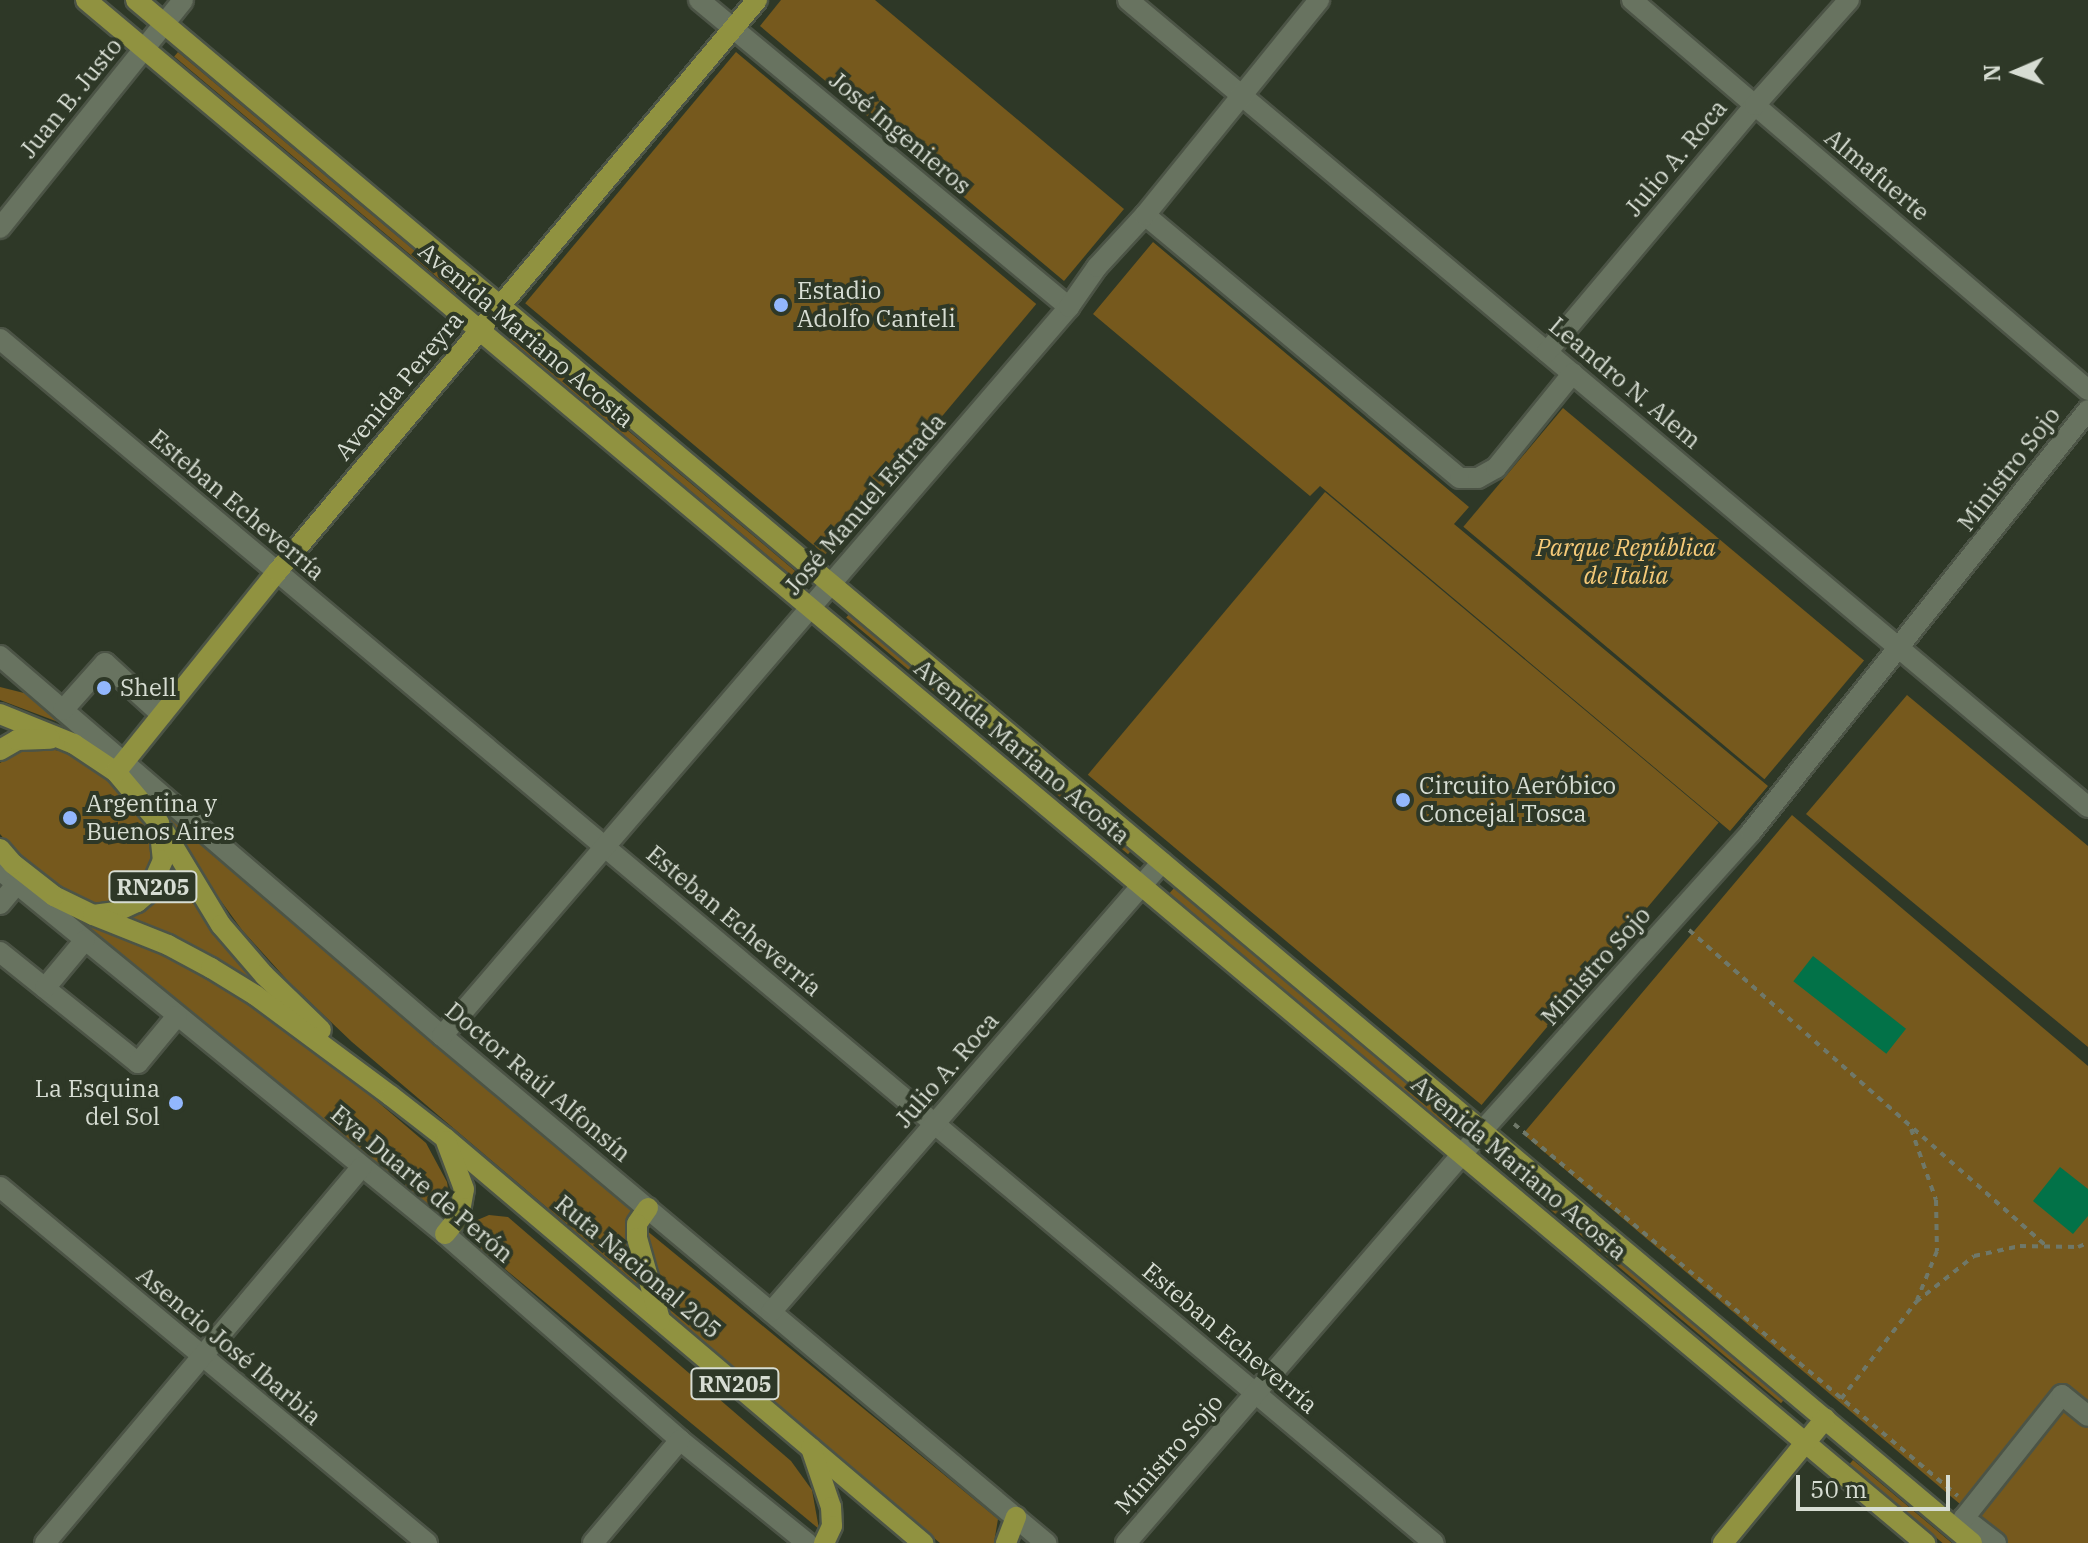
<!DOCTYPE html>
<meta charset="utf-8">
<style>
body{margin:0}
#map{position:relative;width:2088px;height:1543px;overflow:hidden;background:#2e3827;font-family:"IBM Plex Serif",serif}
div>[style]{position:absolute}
.green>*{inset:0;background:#76591d;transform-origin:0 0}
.building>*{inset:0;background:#027248;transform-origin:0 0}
.path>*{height:4px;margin-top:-2px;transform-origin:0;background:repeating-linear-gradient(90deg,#6f7869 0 6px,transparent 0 12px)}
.roads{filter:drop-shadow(2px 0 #4c5446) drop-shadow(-2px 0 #4c5446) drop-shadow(0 2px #4c5446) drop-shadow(0 -2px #4c5446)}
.minor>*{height:20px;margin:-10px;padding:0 10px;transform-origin:10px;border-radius:10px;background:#687360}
.major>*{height:20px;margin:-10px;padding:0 10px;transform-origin:10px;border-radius:10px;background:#909240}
.dots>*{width:22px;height:22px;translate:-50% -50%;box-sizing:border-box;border:4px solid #2e3827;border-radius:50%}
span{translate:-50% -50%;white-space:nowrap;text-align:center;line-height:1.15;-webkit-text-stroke:8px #2e3827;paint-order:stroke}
.shield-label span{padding:2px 6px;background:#2e3827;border:2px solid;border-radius:6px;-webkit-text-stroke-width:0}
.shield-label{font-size:22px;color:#d7ddd3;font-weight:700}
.street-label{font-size:24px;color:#d7ddd3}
.poi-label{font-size:24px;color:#d7ddd3}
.left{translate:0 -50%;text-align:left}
.right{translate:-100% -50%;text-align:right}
.park-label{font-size:24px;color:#f6ca78;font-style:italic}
.north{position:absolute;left:1976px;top:32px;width:80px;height:80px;-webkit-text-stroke:6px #2e3827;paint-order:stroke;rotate:268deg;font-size:22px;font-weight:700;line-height:32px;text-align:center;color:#d7ddd3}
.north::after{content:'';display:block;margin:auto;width:28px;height:36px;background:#d7ddd3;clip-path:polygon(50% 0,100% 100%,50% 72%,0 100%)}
.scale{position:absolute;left:1796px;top:1475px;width:154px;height:36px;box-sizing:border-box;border:4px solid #d7ddd3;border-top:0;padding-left:10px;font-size:24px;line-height:28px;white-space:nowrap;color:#d7ddd3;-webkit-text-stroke:6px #2e3827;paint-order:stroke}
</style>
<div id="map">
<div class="green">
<i style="clip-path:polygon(781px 0,875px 0,1124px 209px,1064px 281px,760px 26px)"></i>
<i style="left:178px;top:52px;width:368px;height:6px;rotate:40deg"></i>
<i style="left:736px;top:52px;width:392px;height:328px;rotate:40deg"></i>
<i style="clip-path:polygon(1153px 242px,1469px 507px,1454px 524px,1768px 786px,1730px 831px,1320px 486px,1310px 496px,1093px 314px)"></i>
<i style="left:514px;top:335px;width:367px;height:6px;rotate:40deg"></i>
<i style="left:1563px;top:408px;width:393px;height:155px;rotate:40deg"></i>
<i style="left:1325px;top:492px;width:514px;height:369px;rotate:40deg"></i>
<i style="left:850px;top:613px;width:368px;height:6px;rotate:40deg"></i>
<i style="clip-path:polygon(0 687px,32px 695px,66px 725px,0 700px)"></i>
<i style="clip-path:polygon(1907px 695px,2088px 846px,2088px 1047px,1806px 814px)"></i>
<i style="clip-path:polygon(30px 745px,70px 753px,97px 769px,144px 814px,153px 837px,152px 861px,146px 880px,134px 893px,117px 902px,99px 905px,79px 900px,50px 884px,21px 859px,0 834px,0 763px)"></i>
<i style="clip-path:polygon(159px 804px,635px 1209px,627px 1226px,626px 1241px,638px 1285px,352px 1042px,288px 981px,242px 930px,199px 871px)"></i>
<i style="clip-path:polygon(1792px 815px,2088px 1066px,2088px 1543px,2006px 1543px,1523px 1134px)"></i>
<i style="clip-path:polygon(168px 847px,337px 1052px,114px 919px,151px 901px,160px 892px,170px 865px)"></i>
<i style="left:1174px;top:888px;width:367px;height:7px;rotate:40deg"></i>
<i style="clip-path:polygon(58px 908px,171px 954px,218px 978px,311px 1045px,426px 1143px,447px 1182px,451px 1210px,448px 1222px)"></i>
<i style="left:1503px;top:1162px;width:368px;height:6px;rotate:40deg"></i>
<i style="clip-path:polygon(489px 1215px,508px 1217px,791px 1461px,812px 1490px,819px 1529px,476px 1245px,471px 1232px,475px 1221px)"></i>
<i style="clip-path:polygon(646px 1230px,998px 1519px,994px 1543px,940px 1543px,672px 1320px,658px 1296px)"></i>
<i style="left:1853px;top:1460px;width:129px;height:6px;rotate:40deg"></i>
</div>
<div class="building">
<i style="left:1813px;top:956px;width:118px;height:32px;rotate:38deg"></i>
<i style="clip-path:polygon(2060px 1167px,2088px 1189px,2088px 1216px,2073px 1234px,2033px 1201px)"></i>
</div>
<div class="path">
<i style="left:1689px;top:930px;width:477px;rotate:41.5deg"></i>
<i style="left:1514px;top:1124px;width:579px;rotate:39.96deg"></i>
<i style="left:1911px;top:1129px;width:75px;rotate:70.6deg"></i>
<i style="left:1936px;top:1200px;width:51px;rotate:88.9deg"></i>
<i style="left:1937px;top:1251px;width:53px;rotate:112.2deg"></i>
<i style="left:1841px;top:1399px;width:123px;rotate:-52.3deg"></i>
<i style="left:1916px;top:1302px;width:74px;rotate:-38.4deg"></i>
<i style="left:1974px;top:1256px;width:47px;rotate:-12.3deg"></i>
<i style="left:2020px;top:1246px;width:58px;rotate:1deg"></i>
<i style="left:2078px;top:1247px;width:11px;rotate:-22deg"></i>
</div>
<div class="roads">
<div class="minor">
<i style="left:699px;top:0;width:481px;rotate:39.7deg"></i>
<i style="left:1128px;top:0;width:1254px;rotate:40.05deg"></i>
<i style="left:1632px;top:0;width:600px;rotate:40.54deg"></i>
<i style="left:1145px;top:215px;width:410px;rotate:39.9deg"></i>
<i style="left:1460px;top:478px;width:18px"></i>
<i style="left:1478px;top:478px;width:21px;rotate:-29deg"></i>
<i style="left:1496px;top:468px;width:122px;rotate:-51deg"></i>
<i style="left:0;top:228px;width:292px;rotate:-51.2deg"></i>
<i style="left:0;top:339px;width:1872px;rotate:40.02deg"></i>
<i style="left:1547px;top:352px;width:323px;rotate:-49.9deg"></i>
<i style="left:1755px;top:105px;width:141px;rotate:-48.2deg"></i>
<i style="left:0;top:656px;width:583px;rotate:40.69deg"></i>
<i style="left:442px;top:1036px;width:789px;rotate:40.01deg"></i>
<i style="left:63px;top:710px;width:63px;rotate:-48.2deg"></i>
<i style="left:105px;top:663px;width:77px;rotate:42.4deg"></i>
<i style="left:0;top:870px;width:575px;rotate:39.28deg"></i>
<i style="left:445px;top:1234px;width:313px;rotate:41.2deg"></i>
<i style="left:680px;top:1440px;width:164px;rotate:39deg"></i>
<i style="left:0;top:904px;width:35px;rotate:-50deg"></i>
<i style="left:0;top:952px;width:177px;rotate:38.8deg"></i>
<i style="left:138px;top:1063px;width:61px;rotate:-50.3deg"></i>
<i style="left:45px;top:988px;width:62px;rotate:-50.2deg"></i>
<i style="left:442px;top:1036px;width:962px;rotate:-49.3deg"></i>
<i style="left:1069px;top:307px;width:49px;rotate:-55deg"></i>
<i style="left:1097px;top:267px;width:71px;rotate:-47.3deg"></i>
<i style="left:1145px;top:215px;width:277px;rotate:-51deg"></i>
<i style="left:0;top:1187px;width:556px;rotate:39.82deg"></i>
<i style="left:771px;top:1312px;width:596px;rotate:-49.01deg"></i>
<i style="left:45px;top:1543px;width:492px;rotate:-49.9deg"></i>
<i style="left:593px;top:1543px;width:135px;rotate:-49.8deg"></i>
<i style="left:1126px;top:1543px;width:544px;rotate:-49.17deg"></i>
<i style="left:1482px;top:1131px;width:402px;rotate:-48deg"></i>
<i style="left:1751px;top:832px;width:540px;rotate:-51.39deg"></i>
<i style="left:1996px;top:1543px;width:41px;rotate:-142deg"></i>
<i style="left:1964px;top:1518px;width:157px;rotate:-51.5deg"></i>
<i style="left:2062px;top:1395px;width:33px;rotate:39deg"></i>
</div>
<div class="major">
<i style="left:86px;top:0;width:2401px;rotate:40deg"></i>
<i style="left:136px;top:0;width:2398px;rotate:40.04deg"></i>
<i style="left:0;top:714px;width:80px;rotate:22.1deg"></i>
<i style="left:74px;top:744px;width:50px;rotate:33.7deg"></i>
<i style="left:116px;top:772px;width:67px;rotate:49.9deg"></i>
<i style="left:159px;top:823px;width:37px;rotate:84deg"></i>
<i style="left:163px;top:860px;width:35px;rotate:114deg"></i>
<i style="left:149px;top:892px;width:16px;rotate:140deg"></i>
<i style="left:137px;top:902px;width:23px;rotate:155deg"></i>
<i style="left:116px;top:912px;width:23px;rotate:173deg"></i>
<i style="left:93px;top:915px;width:43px;rotate:-154deg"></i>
<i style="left:54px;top:896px;width:52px;rotate:-142deg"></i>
<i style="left:13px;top:864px;width:20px;rotate:-131deg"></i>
<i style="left:0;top:750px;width:20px;rotate:-30deg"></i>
<i style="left:17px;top:740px;width:33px;rotate:-2deg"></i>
<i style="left:116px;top:772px;width:257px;rotate:-51.2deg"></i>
<i style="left:277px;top:572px;width:747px;rotate:-50deg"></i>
<i style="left:164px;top:831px;width:110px;rotate:58.8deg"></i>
<i style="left:221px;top:925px;width:66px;rotate:49.3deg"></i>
<i style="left:264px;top:975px;width:79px;rotate:44deg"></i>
<i style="left:93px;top:915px;width:81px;rotate:21.8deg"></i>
<i style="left:168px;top:945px;width:49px;rotate:28.1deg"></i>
<i style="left:211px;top:968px;width:52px;rotate:31.5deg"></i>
<i style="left:255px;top:995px;width:169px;rotate:36.6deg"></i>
<i style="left:391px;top:1096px;width:68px;rotate:37.9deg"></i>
<i style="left:445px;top:1138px;width:627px;rotate:40.27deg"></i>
<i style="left:648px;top:1208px;width:19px;rotate:125deg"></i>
<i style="left:637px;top:1224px;width:14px;rotate:90deg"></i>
<i style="left:637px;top:1238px;width:85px;rotate:74.3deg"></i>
<i style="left:445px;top:1234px;width:22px;rotate:-51deg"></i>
<i style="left:459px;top:1217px;width:28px;rotate:-80deg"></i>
<i style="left:464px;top:1189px;width:51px;rotate:-110.6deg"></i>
<i style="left:811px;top:1448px;width:62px;rotate:71.3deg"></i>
<i style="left:831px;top:1507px;width:19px;rotate:87deg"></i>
<i style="left:832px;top:1526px;width:19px;rotate:115deg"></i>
<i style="left:1006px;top:1543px;width:28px;rotate:-69deg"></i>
<i style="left:1723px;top:1543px;width:161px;rotate:-50.6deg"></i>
</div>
</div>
<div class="dots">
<i style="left:781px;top:305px;background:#92b7fd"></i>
<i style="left:104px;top:688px;background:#92b7fd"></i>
<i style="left:1403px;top:800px;background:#92b7fd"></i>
<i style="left:70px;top:818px;background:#92b7fd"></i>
<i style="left:176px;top:1103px;background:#92b7fd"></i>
</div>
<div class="shield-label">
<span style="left:153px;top:887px">RN205</span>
<span style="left:735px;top:1384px">RN205</span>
</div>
<div class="street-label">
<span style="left:71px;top:98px;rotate:-51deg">Juan B. Justo</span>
<span style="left:900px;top:133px;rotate:40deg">José Ingenieros</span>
<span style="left:1676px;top:158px;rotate:-50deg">Julio A. Roca</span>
<span style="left:1877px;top:175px;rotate:40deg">Almafuerte</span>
<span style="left:526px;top:335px;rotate:40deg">Avenida Mariano Acosta</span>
<span style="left:1625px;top:383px;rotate:40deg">Leandro N. Alem</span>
<span style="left:399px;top:386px;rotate:-50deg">Avenida Pereyra</span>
<span style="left:2009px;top:469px;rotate:-52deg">Ministro Sojo</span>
<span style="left:865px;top:504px;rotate:-49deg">José Manuel Estrada</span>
<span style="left:237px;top:505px;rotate:40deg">Esteban Echeverría</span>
<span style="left:1022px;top:752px;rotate:40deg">Avenida Mariano Acosta</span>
<span style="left:734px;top:921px;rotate:40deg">Esteban Echeverría</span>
<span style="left:1596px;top:966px;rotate:-48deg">Ministro Sojo</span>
<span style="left:947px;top:1070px;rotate:-49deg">Julio A. Roca</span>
<span style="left:538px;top:1082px;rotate:40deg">Doctor Raúl Alfonsín</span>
<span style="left:1519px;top:1168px;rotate:40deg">Avenida Mariano Acosta</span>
<span style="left:422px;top:1184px;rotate:40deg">Eva Duarte de Perón</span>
<span style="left:638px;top:1267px;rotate:40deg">Ruta Nacional 205</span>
<span style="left:1230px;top:1338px;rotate:40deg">Esteban Echeverría</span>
<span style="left:229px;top:1346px;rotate:40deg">Asencio José Ibarbia</span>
<span style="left:1169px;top:1454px;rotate:-49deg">Ministro Sojo</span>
</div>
<div class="poi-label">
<span class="left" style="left:797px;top:305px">Estadio<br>Adolfo Canteli</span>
<span class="left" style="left:120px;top:688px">Shell</span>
<span class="left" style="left:1419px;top:800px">Circuito Aeróbico<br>Concejal Tosca</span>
<span class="left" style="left:86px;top:818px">Argentina y<br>Buenos Aires</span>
<span class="right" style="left:160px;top:1103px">La Esquina<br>del Sol</span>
</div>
<div class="park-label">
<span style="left:1626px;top:562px">Parque República<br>de Italia</span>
</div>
<div class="north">N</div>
<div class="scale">50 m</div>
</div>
